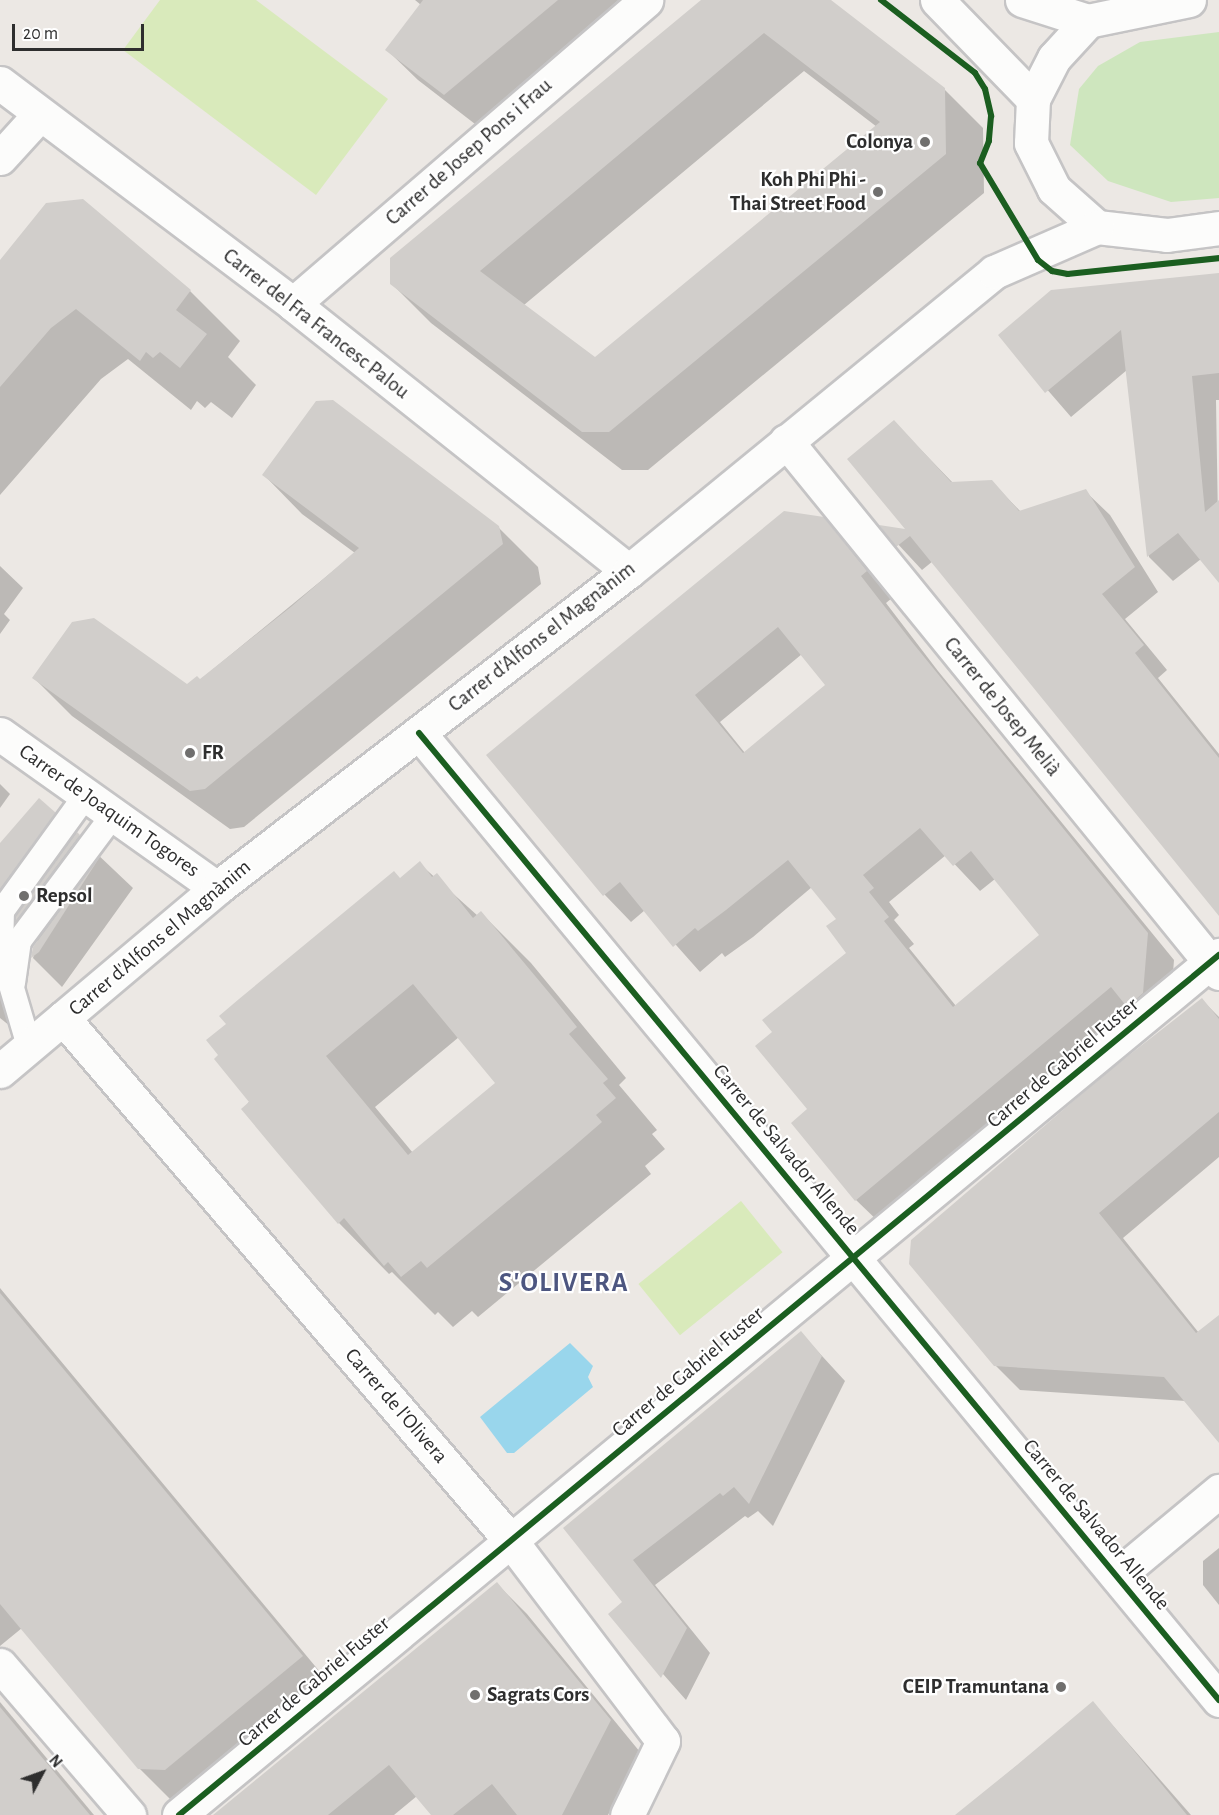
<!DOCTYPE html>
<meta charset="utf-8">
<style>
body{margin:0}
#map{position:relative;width:1219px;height:1815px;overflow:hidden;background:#ece8e4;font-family:"Alegreya Sans",sans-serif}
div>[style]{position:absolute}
.green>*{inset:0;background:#cee6be}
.pitch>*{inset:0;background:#d9eabb;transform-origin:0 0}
.water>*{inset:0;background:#99d6ec}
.shadow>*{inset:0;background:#0003}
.building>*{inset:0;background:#d1cecb}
.roads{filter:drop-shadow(2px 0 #c5c4c5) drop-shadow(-2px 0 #c5c4c5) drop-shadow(0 2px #c5c4c5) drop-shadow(0 -2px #c5c4c5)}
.lane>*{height:24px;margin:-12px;padding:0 12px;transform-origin:12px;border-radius:12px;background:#fcfcfb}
.street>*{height:33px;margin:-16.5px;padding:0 16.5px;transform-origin:16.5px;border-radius:16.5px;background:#fcfcfb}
.secondary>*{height:33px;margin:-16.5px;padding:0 16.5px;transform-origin:16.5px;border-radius:16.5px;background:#fcfcfb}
.cycleway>*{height:6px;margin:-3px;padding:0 3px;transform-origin:3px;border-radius:3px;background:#1b5e20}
.dots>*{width:16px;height:16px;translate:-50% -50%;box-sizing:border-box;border:3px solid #fff;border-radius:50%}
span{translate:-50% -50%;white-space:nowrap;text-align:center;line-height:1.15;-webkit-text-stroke:4.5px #fff;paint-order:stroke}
.poi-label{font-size:21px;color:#2e2e2e;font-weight:700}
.right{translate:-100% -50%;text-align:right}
.left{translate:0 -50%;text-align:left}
.street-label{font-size:21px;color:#2e2e2e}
.district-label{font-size:27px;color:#4d5680;font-weight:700;letter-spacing:1.5px}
.north{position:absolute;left:12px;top:1743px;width:60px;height:60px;-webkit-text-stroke:4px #fff;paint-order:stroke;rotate:49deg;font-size:16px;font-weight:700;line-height:24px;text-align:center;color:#2e2e2e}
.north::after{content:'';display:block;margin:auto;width:21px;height:27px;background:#2e2e2e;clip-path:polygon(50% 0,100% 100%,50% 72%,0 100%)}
.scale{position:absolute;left:12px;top:24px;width:132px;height:27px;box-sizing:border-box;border:3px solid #2e2e2e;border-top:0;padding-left:8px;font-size:18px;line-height:21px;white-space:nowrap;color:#2e2e2e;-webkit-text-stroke:4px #fff;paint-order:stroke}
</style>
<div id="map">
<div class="green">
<i style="clip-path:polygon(1219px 32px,1219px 198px,1171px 202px,1108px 181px,1070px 145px,1079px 89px,1098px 66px,1140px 42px)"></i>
</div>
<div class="pitch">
<i style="clip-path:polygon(160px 0,256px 0,388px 99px,316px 195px,123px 50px)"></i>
<i style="left:741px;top:1201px;width:66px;height:132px;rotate:51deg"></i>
</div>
<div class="water">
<i style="clip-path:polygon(570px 1343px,593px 1366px,588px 1377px,593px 1387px,514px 1453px,507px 1453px,480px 1417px)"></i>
</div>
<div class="shadow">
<i style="clip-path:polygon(415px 0,627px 0,475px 124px,418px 80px,387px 50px,421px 5px)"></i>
<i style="clip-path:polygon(evenodd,704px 0,828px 0,944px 89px,983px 128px,984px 193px,648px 470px,622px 470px,431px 323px,392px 284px,704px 0,804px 71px,877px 127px,595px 359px,524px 305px,804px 71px)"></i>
<i style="clip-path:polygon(0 262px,190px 291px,240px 341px,228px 357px,256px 385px,232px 418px,211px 402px,205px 408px,197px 401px,191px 410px,128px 359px,101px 379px,0 495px)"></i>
<i style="clip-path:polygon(1219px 275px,1219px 400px,1216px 400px,1219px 581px,1201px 559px,1173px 581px,1149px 557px,1127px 370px,1071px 417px,1000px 335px)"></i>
<i style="clip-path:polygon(894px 422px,953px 483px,991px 481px,1021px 512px,1085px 491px,1110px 515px,1158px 592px,1125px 619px,1167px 670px,1158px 678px,1219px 754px,1219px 909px,933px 561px,922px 570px,882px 527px,909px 531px)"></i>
<i style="clip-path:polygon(264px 475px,498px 527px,538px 567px,541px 584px,244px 827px,230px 829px,72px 716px,34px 678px,187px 686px,200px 680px,355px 553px,302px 514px)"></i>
<i style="clip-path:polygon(evenodd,823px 518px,892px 598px,886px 603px,938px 671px,1174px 960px,1172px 986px,883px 1226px,856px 1200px,774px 1032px,848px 953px,838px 919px,812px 887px,753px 937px,725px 957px,722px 953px,700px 972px,645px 910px,631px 922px,605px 895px,488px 755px,823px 518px,802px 654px,827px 685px,745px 753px,720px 722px,802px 654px,823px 518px,946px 855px,980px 891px,995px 879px,1041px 935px,956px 1006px,909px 948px,914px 944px,894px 920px,899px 915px,889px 902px,946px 855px)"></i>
<i style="clip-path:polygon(0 566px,23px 588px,4px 614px,10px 620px,0 634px)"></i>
<i style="clip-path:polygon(0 784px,10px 794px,0 808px)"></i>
<i style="clip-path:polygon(55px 814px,133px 888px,62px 987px,33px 958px,38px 941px,25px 928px,20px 934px,26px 1015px,10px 1026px,0 1018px,0 846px)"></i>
<i style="clip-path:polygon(evenodd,420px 864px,478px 916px,481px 913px,531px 963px,626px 1078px,619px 1085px,657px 1130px,652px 1134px,665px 1149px,645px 1166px,651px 1174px,478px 1317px,472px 1311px,453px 1327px,438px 1312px,435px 1315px,392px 1272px,389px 1274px,339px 1223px,244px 1109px,401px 880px,420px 864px,459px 1037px,497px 1083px,413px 1153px,375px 1107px,459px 1037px)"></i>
<i style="clip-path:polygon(1202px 1000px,1219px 1017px,1219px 1157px,1123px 1238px,1199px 1333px,1219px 1316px,1219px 1438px,1186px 1401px,1020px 1390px,995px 1365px)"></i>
<i style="clip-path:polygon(0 1288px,335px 1690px,173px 1802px,139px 1768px,22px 1628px,0 1646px)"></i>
<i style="clip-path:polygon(801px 1333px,845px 1381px,773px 1526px,758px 1511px,748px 1518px,745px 1516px,655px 1585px,710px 1653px,686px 1700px,610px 1614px,624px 1602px,565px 1528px)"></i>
<i style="clip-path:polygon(1219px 1548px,1219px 1605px,1203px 1585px,1203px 1561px)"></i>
<i style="clip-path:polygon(497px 1584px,527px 1614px,640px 1752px,608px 1815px,433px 1815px,417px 1796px,394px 1815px,217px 1815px)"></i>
<i style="clip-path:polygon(0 1702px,94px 1815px,0 1815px)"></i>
<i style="clip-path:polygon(1093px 1703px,1191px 1815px,957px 1815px)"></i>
</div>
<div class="building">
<i style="clip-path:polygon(423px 0,558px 0,444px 95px,385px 50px)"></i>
<i style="clip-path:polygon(evenodd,701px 0,831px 0,945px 88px,946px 154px,609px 432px,582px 432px,390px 284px,390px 258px,701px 0,764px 33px,880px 122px,595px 357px,480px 271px,764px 33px)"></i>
<i style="clip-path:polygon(83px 199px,191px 290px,176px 310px,207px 334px,180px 368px,160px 352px,153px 358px,146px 352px,140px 361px,76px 309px,51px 328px,0 387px,0 260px,46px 203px)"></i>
<i style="clip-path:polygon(1219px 273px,1219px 373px,1192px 376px,1205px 512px,1219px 500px,1219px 583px,1178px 533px,1147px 557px,1121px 330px,1045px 393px,998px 335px,1051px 290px)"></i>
<i style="clip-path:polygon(333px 400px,499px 526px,503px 544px,205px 789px,190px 791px,32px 678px,72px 622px,94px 618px,187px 684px,197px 676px,200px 679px,292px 606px,359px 548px,262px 475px,316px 401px)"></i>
<i style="clip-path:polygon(894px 420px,951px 482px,992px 480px,1019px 511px,1086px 489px,1135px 567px,1102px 594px,1144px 645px,1135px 653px,1219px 758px,1219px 916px,910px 536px,896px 547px,879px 525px,905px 529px,847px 459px)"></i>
<i style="clip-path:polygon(evenodd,784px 511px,824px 517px,867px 571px,861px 576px,912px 642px,1148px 933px,1143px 993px,1127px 1007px,1111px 987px,855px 1201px,791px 1123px,807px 1109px,755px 1046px,772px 1032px,762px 1020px,846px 953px,826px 926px,836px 919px,788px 860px,726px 910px,698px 931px,695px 928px,673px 947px,620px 882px,603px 896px,486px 755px,784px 511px,778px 627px,825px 685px,743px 753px,695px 695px,778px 627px,784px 511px,920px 828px,953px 866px,971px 851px,1039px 935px,953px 1007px,884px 921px,889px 917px,869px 892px,874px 888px,863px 875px,920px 828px)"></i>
<i style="clip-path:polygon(39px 798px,56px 813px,0 889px,0 843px)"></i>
<i style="clip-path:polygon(77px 832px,80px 835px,16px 921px,16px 916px)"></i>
<i style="clip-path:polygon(101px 855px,39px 952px,31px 958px,33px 947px)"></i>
<i style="clip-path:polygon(evenodd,420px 861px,432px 877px,437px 873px,473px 918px,481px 911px,556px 1001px,577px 1027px,569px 1034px,608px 1079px,603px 1083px,616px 1098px,596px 1115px,602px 1122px,572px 1148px,427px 1268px,421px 1261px,401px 1277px,388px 1262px,384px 1266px,344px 1218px,338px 1224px,275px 1150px,241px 1109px,249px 1102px,214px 1059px,218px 1055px,206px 1040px,226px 1024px,219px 1016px,239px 999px,394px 871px,400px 878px,420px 861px,413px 984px,495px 1083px,408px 1155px,326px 1056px,413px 984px)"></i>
<i style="clip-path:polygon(1202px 998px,1219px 1019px,1219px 1112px,1099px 1213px,1196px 1333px,1219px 1315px,1219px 1443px,1164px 1377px,994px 1366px,909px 1264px,911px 1240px,1105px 1074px)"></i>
<i style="clip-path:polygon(0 1293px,303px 1656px,165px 1770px,138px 1769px,0 1604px)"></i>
<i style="clip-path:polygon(801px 1331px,822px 1356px,749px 1504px,734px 1487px,723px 1496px,720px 1493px,633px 1560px,687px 1628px,661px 1678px,608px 1614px,622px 1602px,563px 1528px)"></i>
<i style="clip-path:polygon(497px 1582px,611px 1720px,562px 1815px,517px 1815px,492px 1784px,453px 1815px,431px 1815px,389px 1765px,328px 1815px,213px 1815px)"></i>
<i style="clip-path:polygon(1093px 1701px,1187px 1815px,955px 1815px,1017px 1765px)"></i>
<i style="clip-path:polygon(0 1707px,90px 1815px,0 1815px)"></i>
</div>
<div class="roads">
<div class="lane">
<i style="left:13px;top:983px;width:42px;rotate:-81.9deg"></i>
<i style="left:19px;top:941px;width:159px;rotate:-53.2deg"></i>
<i style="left:29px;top:1046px;width:99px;rotate:-106.4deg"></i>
<i style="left:1px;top:951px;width:40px;rotate:-88.6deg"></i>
<i style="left:2px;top:911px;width:143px;rotate:-54.1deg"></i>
</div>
<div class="street">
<i style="left:0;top:83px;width:367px;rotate:37deg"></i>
<i style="left:293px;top:304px;width:429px;rotate:38.5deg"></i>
<i style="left:0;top:158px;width:59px;rotate:-47.7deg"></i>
<i style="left:293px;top:304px;width:466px;rotate:-40.7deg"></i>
<i style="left:786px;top:441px;width:686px;rotate:50.86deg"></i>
<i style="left:419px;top:733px;width:1255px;rotate:50.4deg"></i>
<i style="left:0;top:734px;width:266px;rotate:35.4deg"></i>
<i style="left:63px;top:1018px;width:689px;rotate:49.42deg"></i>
<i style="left:511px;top:1541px;width:251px;rotate:52.8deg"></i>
<i style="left:663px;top:1741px;width:82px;rotate:115.9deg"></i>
<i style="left:1117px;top:1576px;width:133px;rotate:-39.8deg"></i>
<i style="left:0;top:1665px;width:198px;rotate:49.3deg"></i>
<i style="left:179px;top:1815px;width:1350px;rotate:-39.59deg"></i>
</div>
<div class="secondary">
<i style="left:937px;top:0;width:138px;rotate:45.9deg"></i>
<i style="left:1022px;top:0;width:69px;rotate:17.7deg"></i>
<i style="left:1189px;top:0;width:103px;rotate:168.3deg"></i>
<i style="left:1088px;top:21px;width:50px;rotate:132.6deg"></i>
<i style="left:1054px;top:58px;width:46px;rotate:117.1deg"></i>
<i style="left:1033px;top:99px;width:44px;rotate:92.6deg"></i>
<i style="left:1031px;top:143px;width:51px;rotate:63.4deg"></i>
<i style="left:1054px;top:189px;width:57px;rotate:41.5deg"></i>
<i style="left:1097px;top:227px;width:70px;rotate:6.5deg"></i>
<i style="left:1167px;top:235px;width:52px;rotate:-7.7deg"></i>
<i style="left:0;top:1071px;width:284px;rotate:-40.1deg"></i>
<i style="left:217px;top:888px;width:520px;rotate:-37.58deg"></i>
<i style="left:629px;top:571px;width:472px;rotate:-39.3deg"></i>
<i style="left:994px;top:272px;width:112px;rotate:-23.6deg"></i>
</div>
</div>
<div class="cycleway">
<i style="left:881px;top:0;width:119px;rotate:37.8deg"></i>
<i style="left:975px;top:73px;width:19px;rotate:58deg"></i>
<i style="left:985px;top:89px;width:28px;rotate:77deg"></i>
<i style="left:991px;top:116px;width:25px;rotate:95deg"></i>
<i style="left:989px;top:141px;width:24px;rotate:112deg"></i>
<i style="left:980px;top:163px;width:113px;rotate:59.1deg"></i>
<i style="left:1038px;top:260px;width:18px;rotate:38deg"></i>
<i style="left:1052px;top:271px;width:16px;rotate:11deg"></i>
<i style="left:1068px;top:274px;width:152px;rotate:-6deg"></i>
<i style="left:419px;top:733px;width:1255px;rotate:50.4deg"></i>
<i style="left:179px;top:1815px;width:1350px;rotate:-39.59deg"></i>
</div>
<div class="dots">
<i style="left:925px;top:142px;background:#706f6e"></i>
<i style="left:878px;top:192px;background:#706f6e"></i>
<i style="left:190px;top:753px;background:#706f6e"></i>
<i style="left:24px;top:896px;background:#706f6e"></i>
<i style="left:1061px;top:1687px;background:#706f6e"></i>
<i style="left:475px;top:1695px;background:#706f6e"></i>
</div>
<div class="poi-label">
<span class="right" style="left:913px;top:142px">Colonya</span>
<span class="right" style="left:866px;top:192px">Koh Phi Phi -<br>Thai Street Food</span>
<span class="left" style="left:202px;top:753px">FR</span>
<span class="left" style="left:36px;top:896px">Repsol</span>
<span class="right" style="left:1049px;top:1687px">CEIP Tramuntana</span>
<span class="left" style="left:487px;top:1695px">Sagrats Cors</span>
</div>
<div class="street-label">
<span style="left:469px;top:152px;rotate:-41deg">Carrer de Josep Pons i Frau</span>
<span style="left:316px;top:324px;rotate:38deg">Carrer del Fra Francesc Palou</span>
<span style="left:542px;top:637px;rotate:-38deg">Carrer d'Alfons el Magnànim</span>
<span style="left:1002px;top:707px;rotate:51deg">Carrer de Josep Melià</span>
<span style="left:109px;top:811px;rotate:35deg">Carrer de Joaquim Togores</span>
<span style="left:160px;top:938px;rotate:-40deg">Carrer d'Alfons el Magnànim</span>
<span style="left:1063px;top:1063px;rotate:-40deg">Carrer de Gabriel Fuster</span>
<span style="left:786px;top:1150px;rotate:50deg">Carrer de Salvador Allende</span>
<span style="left:688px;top:1372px;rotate:-40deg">Carrer de Gabriel Fuster</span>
<span style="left:396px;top:1406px;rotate:49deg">Carrer de l'Olivera</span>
<span style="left:1096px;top:1525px;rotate:50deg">Carrer de Salvador Allende</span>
<span style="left:314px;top:1682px;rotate:-40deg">Carrer de Gabriel Fuster</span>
</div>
<div class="district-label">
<span style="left:564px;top:1283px">S'OLIVERA</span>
</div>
<div class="north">N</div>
<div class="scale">20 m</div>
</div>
